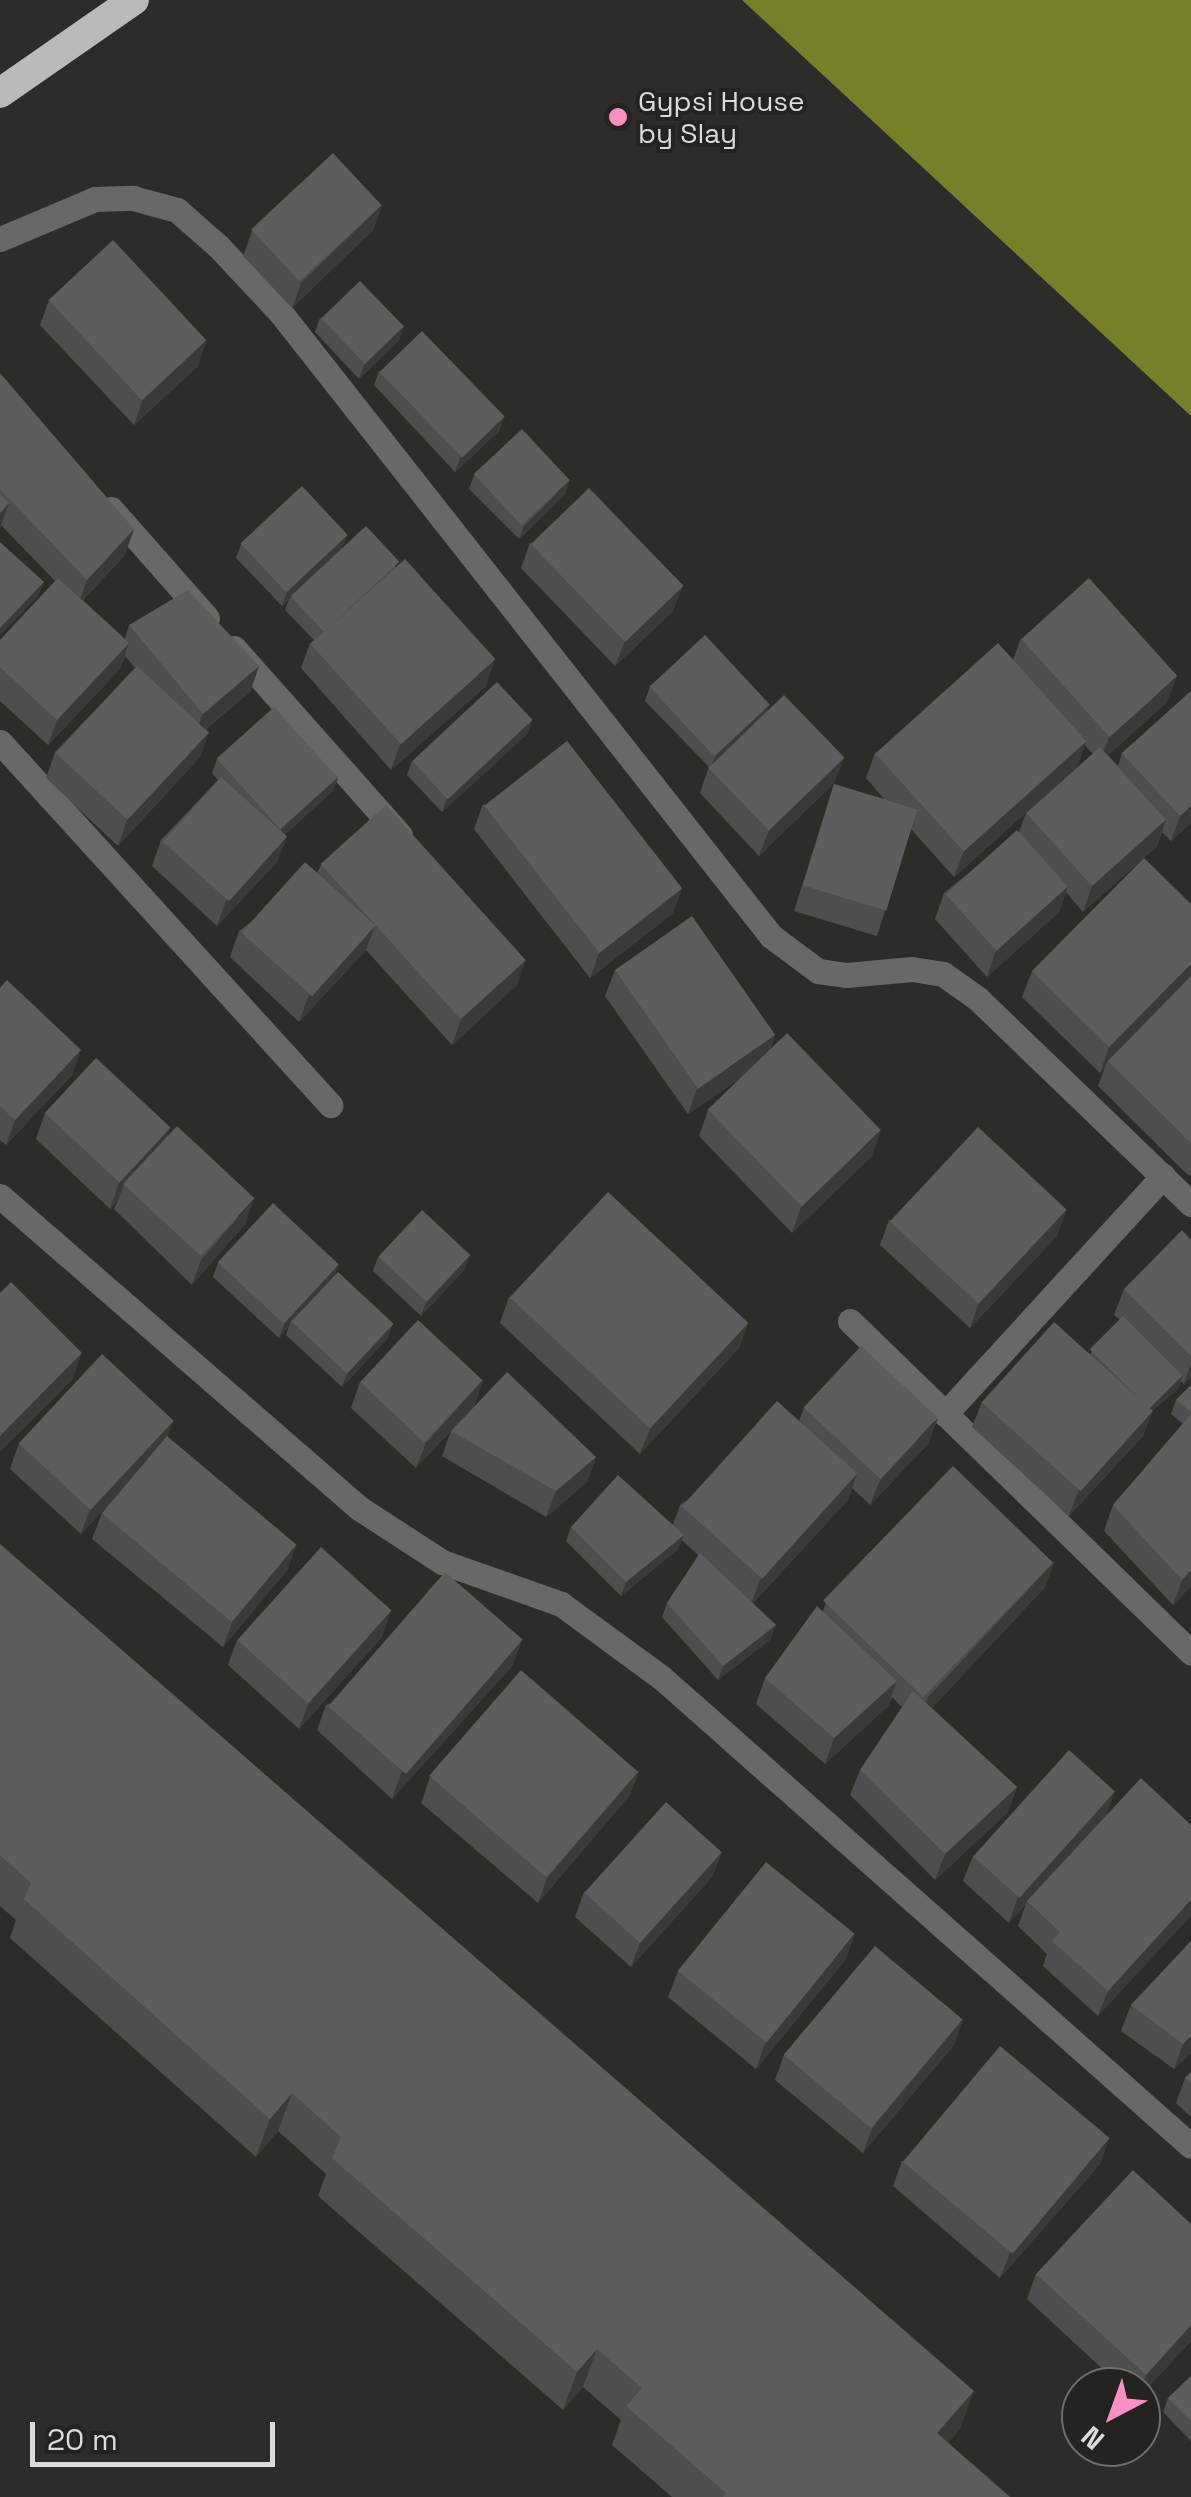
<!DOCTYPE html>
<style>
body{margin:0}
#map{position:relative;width:1191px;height:2497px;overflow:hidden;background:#2c2d29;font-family:"Space Grotesk",sans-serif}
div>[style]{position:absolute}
.water>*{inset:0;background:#787f29}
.street>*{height:25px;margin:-12.5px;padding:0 12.5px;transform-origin:12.5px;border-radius:12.5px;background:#686866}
.highway>*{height:30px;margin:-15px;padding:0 15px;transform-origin:15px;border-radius:15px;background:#babbb6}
.wall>*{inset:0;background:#504d4e}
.shaded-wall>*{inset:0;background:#3c3a39}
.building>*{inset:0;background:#5f5c5e;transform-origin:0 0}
.dots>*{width:28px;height:28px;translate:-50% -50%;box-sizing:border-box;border:5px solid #232320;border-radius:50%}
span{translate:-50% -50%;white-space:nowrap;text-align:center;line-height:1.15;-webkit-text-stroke:8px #232320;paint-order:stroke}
.poi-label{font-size:28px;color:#dbdcda}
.left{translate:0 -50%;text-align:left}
.north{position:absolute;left:1061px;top:2367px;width:100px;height:100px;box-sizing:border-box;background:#232320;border:2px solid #6d6d6a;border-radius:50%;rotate:221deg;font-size:28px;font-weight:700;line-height:40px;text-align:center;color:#dbdcda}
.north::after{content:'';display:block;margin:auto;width:35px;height:45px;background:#fb8fc3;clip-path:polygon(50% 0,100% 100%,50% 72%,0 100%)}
.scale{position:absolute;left:30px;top:2422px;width:245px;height:45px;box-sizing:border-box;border:5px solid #dbdcda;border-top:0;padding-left:12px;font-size:30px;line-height:35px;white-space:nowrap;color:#dbdcda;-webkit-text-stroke:8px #232320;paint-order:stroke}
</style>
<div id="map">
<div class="water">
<i style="clip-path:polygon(742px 0,1191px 0,1191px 416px)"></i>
</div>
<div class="street">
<i style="left:0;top:239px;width:103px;rotate:-22.8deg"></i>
<i style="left:95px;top:199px;width:38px;rotate:-2deg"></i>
<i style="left:133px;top:198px;width:46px;rotate:15.3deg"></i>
<i style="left:177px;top:210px;width:55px;rotate:41.3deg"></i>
<i style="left:218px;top:246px;width:91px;rotate:46.8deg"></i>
<i style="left:280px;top:312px;width:794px;rotate:51.8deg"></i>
<i style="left:771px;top:936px;width:59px;rotate:36.7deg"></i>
<i style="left:818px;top:971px;width:29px;rotate:8deg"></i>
<i style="left:847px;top:975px;width:65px;rotate:-5.3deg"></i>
<i style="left:912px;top:969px;width:31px;rotate:9deg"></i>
<i style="left:943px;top:974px;width:42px;rotate:35.2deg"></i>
<i style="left:977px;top:998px;width:297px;rotate:43.9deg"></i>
<i style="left:111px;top:509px;width:145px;rotate:48.6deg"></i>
<i style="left:234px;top:648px;width:250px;rotate:48.4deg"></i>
<i style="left:0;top:742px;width:491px;rotate:47.7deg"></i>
<i style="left:0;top:1196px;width:476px;rotate:41deg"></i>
<i style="left:359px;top:1508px;width:99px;rotate:33deg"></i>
<i style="left:442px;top:1562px;width:126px;rotate:19.4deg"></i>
<i style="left:561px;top:1604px;width:125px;rotate:36.2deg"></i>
<i style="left:662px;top:1678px;width:706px;rotate:41.5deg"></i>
<i style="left:850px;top:1321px;width:476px;rotate:44.2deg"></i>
<i style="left:945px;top:1414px;width:323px;rotate:-47.5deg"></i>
</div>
<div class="highway">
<i style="left:0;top:93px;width:163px;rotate:-34.8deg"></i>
</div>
<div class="wall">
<i style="clip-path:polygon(382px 205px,373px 230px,292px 308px,243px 256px,252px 231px)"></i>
<i style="clip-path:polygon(49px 300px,198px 366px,134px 425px,40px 325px)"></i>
<i style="clip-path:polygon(320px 318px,404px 326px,399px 340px,359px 379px,315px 332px)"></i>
<i style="clip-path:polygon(379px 371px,504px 417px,499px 431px,455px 472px,374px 385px)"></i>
<i style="clip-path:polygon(0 373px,125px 555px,83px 600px,125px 639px,129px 625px,259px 666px,250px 692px,206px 729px,209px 732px,200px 757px,118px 846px,46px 778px,55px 752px,135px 668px,125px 656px,120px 669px,48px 745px,0 701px,0 640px,55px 581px,1px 525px,0 528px)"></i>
<i style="clip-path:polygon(474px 475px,565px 494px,519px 539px,469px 489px)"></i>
<i style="clip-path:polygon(530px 543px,673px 611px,615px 666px,521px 568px)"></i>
<i style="clip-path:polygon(241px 544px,342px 549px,397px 567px,486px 686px,391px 770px,301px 668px,310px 643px,314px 640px,285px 610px,289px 599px,282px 606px,236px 558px)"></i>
<i style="clip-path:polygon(1021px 638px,1167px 702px,1108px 755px,1118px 766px,1122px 753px,1191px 691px,1191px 823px,1171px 841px,1162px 832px,1157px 846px,1083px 912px,1066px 892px,1059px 912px,987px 977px,935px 919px,944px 893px,1019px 832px,1026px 813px,1093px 754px,1085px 745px,1077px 767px,954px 877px,911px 829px,877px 936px,794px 911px,834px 784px,884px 799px,866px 778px,875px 753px,1013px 660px)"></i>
<i style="clip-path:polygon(650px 687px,768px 711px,844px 758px,834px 783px,759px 856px,700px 793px,709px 767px,645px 701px)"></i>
<i style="clip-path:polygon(532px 720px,527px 734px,442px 812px,407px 775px,412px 761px)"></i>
<i style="clip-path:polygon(217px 759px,338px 777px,333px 791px,284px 835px,277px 862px,217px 926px,152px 866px,161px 840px,218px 780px,212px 773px)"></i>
<i style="clip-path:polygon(483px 804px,682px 889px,672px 914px,590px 978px,474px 829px)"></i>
<i style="clip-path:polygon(321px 865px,517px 985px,452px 1045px,366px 950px,299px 1022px,230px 957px,239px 931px,317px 873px)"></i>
<i style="clip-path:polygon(1191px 904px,1191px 1174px,1189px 1176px,1098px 1086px,1105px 1067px,1100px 1073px,1022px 997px,1032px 971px)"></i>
<i style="clip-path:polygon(615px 970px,775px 1035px,770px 1050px,872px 1156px,792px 1233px,699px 1136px,708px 1110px,742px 1077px,688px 1114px,605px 996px)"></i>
<i style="clip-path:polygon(0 988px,72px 1075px,6px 1145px,0 1140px)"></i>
<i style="clip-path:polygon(45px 1113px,168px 1136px,245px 1224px,192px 1285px,114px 1209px,118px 1200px,110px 1209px,36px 1139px)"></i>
<i style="clip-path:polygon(1066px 1210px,1057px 1236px,970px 1328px,880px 1245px,889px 1220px)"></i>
<i style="clip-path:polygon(1191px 1240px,1191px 1377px,1184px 1384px,1181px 1381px,1178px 1389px,1152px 1411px,1143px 1436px,1069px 1516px,972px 1427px,982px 1402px,1090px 1354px,1120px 1320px,1114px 1315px,1124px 1289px)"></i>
<i style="clip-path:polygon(378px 1257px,465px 1269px,421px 1316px,373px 1271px)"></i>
<i style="clip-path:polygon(218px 1263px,335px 1274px,388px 1338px,342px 1387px,286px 1335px,289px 1326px,279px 1338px,213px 1277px)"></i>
<i style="clip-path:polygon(509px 1297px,748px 1323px,739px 1348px,640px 1454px,500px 1323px)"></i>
<i style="clip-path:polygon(483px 1380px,474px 1406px,416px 1468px,351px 1408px,360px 1382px)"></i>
<i style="clip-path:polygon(1191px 1385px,1191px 1586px,1173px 1605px,1104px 1531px,1113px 1505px,1183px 1424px,1171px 1414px,1176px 1400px)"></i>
<i style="clip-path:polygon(804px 1408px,929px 1443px,870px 1505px,852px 1488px,848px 1500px,753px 1603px,771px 1639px,718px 1680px,662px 1617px,667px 1603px,699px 1556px,682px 1540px,678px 1549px,621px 1596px,566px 1541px,571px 1527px,673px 1525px,680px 1505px,799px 1421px)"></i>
<i style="clip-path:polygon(451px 1431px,596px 1457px,587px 1482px,546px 1517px,442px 1456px)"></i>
<i style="clip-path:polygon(168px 1437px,288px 1569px,223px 1647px,92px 1539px,102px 1513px,109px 1504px,81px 1534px,10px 1469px,19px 1443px)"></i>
<i style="clip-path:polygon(0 1544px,960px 2429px,948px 2443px,1010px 2497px,672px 2497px,612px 2445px,621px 2420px,583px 2387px,563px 2410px,318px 2196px,326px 2174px,278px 2131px,256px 2157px,10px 1938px,16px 1920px,0 1906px)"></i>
<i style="clip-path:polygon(1054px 1562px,1045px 1587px,932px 1708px,1017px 1787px,1008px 1812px,935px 1880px,850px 1795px,860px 1770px,902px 1707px,892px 1697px,888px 1706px,825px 1764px,756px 1704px,765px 1678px,823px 1611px,826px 1603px)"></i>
<i style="clip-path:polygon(382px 1637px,299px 1729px,228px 1665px,237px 1640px)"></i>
<i style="clip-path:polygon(522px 1640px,512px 1666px,392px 1799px,317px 1730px,326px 1705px)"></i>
<i style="clip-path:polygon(639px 1771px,629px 1796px,538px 1903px,421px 1803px,430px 1777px)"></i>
<i style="clip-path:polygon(1107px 1815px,1191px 1825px,1098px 2016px,1043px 1966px,1047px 1954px,1018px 1926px,1026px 1904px,1009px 1923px,963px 1881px,973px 1856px)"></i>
<i style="clip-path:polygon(722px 1852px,712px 1877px,631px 1967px,575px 1917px,584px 1892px)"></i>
<i style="clip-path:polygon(1191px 1941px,1191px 2053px,1174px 2069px,1121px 2031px,1131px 2005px)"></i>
<i style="clip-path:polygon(846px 1959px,756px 2069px,668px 1997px,678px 1971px)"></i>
<i style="clip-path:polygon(963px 2019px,954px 2045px,863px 2153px,775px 2080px,784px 2055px)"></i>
<i style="clip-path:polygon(1191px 2072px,1191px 2117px,1176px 2103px,1185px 2078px)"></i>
<i style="clip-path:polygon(1109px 2138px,1100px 2164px,1000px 2278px,893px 2186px,902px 2161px)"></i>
<i style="clip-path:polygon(1191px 2224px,1191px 2341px,1141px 2395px,1141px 2387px,1122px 2387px,1027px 2299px,1036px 2274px)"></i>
<i style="clip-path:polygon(1191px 2376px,1191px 2441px,1163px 2412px,1168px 2398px)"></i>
</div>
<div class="shaded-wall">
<i style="clip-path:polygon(382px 205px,373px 230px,292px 308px,301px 283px)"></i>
<i style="clip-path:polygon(404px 326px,399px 340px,359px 379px,364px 365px)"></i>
<i style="clip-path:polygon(207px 340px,198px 366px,134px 425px,143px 399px)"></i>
<i style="clip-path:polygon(504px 417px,499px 431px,455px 472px,460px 458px)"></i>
<i style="clip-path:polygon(570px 480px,565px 494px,519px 539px,524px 526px)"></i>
<i style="clip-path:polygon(9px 503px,0 528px,0 513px)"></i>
<i style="clip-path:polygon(134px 529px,125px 555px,78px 605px,87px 580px)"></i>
<i style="clip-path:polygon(347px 535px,342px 549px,282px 606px,287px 592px)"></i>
<i style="clip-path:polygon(44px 582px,38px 596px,0 636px,0 628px)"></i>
<i style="clip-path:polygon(683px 586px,673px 611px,615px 666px,625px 641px)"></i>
<i style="clip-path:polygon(129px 643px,120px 669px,48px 745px,57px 720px)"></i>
<i style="clip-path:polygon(495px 660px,486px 686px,391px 770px,400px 744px)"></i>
<i style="clip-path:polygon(259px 666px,250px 692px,193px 739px,203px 714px)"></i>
<i style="clip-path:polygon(1177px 677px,1167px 702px,1100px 762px,1109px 737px)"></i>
<i style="clip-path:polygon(770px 704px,765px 718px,710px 769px,716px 755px)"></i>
<i style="clip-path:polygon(532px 720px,527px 734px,442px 812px,447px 798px)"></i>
<i style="clip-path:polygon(209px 732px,200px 757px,118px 846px,127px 820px)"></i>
<i style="clip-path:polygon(1086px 742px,1077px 767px,954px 877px,964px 851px)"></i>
<i style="clip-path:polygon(844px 758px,834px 783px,759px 856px,769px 830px)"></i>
<i style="clip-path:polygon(338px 777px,333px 791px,276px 843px,281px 829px)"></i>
<i style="clip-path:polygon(1191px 806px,1191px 823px,1171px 841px,1180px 816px)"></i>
<i style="clip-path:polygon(1166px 820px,1157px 846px,1083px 912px,1092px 886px)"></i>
<i style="clip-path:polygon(287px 837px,277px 862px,217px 926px,226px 901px)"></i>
<i style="clip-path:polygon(1068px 886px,1059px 912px,987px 977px,996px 951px)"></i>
<i style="clip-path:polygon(682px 889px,672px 914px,590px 978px,599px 953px)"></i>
<i style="clip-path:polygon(375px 926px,365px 952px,299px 1022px,308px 997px)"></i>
<i style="clip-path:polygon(526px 960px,517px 985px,452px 1045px,461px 1019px)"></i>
<i style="clip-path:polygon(1191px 964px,1191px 980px,1108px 1061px,1105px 1067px,1100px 1073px,1109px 1047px)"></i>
<i style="clip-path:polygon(775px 1035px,766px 1060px,688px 1114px,697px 1089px)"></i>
<i style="clip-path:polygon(81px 1050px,72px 1075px,6px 1145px,15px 1120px)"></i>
<i style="clip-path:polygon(171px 1127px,162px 1152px,124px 1184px,118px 1200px,110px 1209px,119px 1183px)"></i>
<i style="clip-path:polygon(881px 1130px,872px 1156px,792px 1233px,801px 1207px)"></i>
<i style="clip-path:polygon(254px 1199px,245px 1224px,192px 1285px,201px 1260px)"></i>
<i style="clip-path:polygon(1066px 1210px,1057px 1236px,970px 1328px,979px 1303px)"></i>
<i style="clip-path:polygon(470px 1255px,465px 1269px,421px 1316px,426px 1302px)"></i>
<i style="clip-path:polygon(339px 1264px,334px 1278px,291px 1321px,289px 1326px,279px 1338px,284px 1324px)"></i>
<i style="clip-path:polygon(748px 1323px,739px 1348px,640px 1454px,650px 1428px)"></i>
<i style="clip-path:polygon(393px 1324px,388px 1338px,342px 1387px,347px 1373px)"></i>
<i style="clip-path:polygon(82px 1353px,73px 1379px,0 1452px,0 1436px)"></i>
<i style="clip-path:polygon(1191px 1364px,1191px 1377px,1184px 1384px)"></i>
<i style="clip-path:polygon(1183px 1375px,1178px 1389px,1140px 1421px,1145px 1407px)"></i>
<i style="clip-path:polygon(483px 1380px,474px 1406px,416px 1468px,426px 1443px)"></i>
<i style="clip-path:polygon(1153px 1411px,1143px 1436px,1069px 1516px,1078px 1491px)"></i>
<i style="clip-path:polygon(938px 1418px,929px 1443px,870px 1505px,880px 1480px)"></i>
<i style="clip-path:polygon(174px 1420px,164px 1446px,81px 1534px,90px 1509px)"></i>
<i style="clip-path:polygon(596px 1457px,587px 1482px,546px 1517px,556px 1491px)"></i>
<i style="clip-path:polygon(857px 1474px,848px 1500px,751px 1605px,760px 1580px)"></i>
<i style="clip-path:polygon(684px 1535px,678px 1549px,621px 1596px,626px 1582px)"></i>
<i style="clip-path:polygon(297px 1544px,288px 1569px,223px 1647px,232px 1622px)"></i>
<i style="clip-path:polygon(1054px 1562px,1045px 1587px,919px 1722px,928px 1697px)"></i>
<i style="clip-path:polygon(1191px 1570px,1191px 1586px,1173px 1605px,1182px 1580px)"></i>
<i style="clip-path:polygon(391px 1611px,382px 1637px,299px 1729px,308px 1704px)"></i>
<i style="clip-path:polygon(776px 1625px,771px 1639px,718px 1680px,723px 1666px)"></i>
<i style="clip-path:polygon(522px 1640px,512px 1666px,392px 1799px,401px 1773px)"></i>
<i style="clip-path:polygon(897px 1681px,888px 1706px,825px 1764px,834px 1738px)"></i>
<i style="clip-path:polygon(639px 1771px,629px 1796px,538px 1903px,547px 1878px)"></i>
<i style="clip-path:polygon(1017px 1787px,1008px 1812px,935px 1880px,945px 1854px)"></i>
<i style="clip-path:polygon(1115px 1792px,1106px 1817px,1027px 1901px,1026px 1904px,1009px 1923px,1018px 1897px)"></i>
<i style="clip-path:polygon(722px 1852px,712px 1877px,631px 1967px,640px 1942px)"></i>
<i style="clip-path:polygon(1191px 1900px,1191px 1916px,1098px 2016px,1108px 1991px)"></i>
<i style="clip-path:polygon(855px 1934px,846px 1959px,756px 2069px,765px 2043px)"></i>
<i style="clip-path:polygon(963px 2019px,954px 2045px,863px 2153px,872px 2128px)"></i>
<i style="clip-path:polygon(1191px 2036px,1191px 2053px,1174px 2069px,1183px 2044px)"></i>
<i style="clip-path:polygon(292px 2093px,278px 2131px,256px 2157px,270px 2119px)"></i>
<i style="clip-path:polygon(1109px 2138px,1100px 2164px,1000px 2278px,1010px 2253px)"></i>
<i style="clip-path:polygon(1191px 2325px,1191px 2341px,1141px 2395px,1141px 2388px,1146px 2375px)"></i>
<i style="clip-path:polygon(597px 2349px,583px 2387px,563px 2410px,577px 2372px)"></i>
<i style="clip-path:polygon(974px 2391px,960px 2429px,923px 2472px,937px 2433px)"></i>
</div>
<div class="building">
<i style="left:333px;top:153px;width:71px;height:112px;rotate:47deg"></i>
<i style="left:113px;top:240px;width:137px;height:88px;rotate:47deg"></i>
<i style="left:360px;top:281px;width:63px;height:54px;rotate:46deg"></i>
<i style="left:422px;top:331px;width:119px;height:59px;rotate:46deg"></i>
<i style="clip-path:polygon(0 373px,134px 529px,87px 580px,0 489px)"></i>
<i style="left:522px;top:429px;width:70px;height:66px;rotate:47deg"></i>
<i style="left:302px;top:486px;width:67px;height:84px;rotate:47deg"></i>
<i style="left:589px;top:488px;width:136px;height:81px;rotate:46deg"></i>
<i style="clip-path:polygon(0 494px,9px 503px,0 513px)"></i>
<i style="left:366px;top:526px;width:49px;height:103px;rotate:47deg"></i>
<i style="clip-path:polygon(0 542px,44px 582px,0 628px)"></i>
<i style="left:405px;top:559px;width:135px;height:127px;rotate:48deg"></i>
<i style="clip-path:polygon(58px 578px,129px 643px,57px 720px,0 667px,0 640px)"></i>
<i style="left:1089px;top:578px;width:132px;height:91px;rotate:48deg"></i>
<i style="clip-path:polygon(188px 590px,259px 666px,203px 714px,129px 625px)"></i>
<i style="left:705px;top:635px;width:95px;height:76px;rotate:47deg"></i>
<i style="left:998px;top:643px;width:132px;height:165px;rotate:48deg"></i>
<i style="left:137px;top:666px;width:98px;height:119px;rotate:43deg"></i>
<i style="left:497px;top:682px;width:52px;height:116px;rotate:47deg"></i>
<i style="clip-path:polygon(1191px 691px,1191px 806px,1180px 816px,1122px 753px)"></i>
<i style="left:784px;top:695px;width:87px;height:105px;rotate:46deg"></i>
<i style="left:274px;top:707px;width:95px;height:77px;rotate:48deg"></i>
<i style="left:567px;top:741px;width:187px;height:105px;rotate:52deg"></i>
<i style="left:1100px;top:747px;width:98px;height:99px;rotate:48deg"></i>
<i style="left:221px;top:777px;width:89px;height:87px;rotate:42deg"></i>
<i style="left:834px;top:784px;width:87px;height:106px;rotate:17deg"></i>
<i style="left:386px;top:805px;width:209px;height:88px;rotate:48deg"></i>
<i style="left:1017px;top:830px;width:76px;height:96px;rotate:48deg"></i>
<i style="clip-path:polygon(1144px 858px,1191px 904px,1191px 964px,1109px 1047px,1032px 971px)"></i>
<i style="left:305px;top:862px;width:95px;height:95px;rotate:42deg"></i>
<i style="left:692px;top:916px;width:145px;height:94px;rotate:55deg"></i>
<i style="clip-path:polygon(1191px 976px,1191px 1143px,1108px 1061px)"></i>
<i style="clip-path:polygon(7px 980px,81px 1050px,15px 1120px,0 1106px,0 988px)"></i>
<i style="left:787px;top:1033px;width:135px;height:110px;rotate:46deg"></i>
<i style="left:96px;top:1058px;width:102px;height:75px;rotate:43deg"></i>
<i style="left:177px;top:1126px;width:106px;height:79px;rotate:43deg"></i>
<i style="left:978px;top:1127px;width:121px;height:129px;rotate:43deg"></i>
<i style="left:608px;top:1192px;width:192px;height:144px;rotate:43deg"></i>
<i style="left:273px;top:1203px;width:90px;height:81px;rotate:43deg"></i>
<i style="left:422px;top:1210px;width:66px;height:64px;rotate:43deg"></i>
<i style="clip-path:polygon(1182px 1230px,1191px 1240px,1191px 1356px,1124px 1289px)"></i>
<i style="left:338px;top:1272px;width:76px;height:68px;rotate:43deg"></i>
<i style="clip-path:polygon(11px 1282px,82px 1353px,0 1436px,0 1293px)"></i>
<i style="left:1123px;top:1316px;width:84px;height:47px;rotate:45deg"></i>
<i style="left:418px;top:1320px;width:88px;height:85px;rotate:43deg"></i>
<i style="left:1054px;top:1322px;width:133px;height:108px;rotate:42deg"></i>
<i style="left:861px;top:1346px;width:105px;height:84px;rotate:43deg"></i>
<i style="left:102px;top:1354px;width:98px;height:122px;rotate:43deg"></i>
<i style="clip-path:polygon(507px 1372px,596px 1457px,556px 1491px,451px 1431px)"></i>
<i style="clip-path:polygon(1191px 1385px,1191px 1412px,1176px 1400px)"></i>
<i style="left:777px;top:1401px;width:108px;height:142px;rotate:42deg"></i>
<i style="clip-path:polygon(1191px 1414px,1191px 1570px,1182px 1580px,1113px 1505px)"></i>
<i style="left:167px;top:1436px;width:169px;height:101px;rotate:40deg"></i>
<i style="left:953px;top:1466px;width:139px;height:187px;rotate:44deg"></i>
<i style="clip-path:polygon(618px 1475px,684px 1535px,626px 1582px,571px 1527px)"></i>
<i style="clip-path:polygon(0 1544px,974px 2391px,937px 2433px,1010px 2497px,723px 2497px,726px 2493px,626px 2406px,642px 2388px,597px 2349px,577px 2372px,332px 2158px,341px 2137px,292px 2093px,270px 2119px,24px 1899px,31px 1883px,0 1855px)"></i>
<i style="left:321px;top:1547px;width:95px;height:125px;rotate:42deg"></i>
<i style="clip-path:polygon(700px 1553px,776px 1625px,723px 1666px,667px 1603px)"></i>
<i style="left:445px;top:1572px;width:103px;height:178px;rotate:41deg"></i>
<i style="clip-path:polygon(817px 1606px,897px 1681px,834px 1738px,765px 1678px)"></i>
<i style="left:521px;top:1670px;width:155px;height:140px;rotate:41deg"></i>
<i style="clip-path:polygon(913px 1691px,1017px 1787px,945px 1854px,860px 1770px)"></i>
<i style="left:1069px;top:1750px;width:62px;height:143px;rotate:42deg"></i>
<i style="clip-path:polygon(1141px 1778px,1191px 1825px,1191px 1900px,1108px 1991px,1052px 1941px,1060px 1932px,1027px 1901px)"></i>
<i style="left:666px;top:1802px;width:75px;height:122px;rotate:42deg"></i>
<i style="left:766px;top:1862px;width:114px;height:140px;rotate:39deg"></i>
<i style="clip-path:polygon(1191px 1941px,1191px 2036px,1183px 2044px,1131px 2005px)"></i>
<i style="left:875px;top:1946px;width:114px;height:142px;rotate:40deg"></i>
<i style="left:1000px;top:2046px;width:143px;height:151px;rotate:40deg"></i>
<i style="clip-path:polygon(1191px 2072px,1191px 2083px,1185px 2078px)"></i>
<i style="clip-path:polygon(1133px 2170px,1191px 2224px,1191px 2325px,1146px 2375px,1036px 2274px)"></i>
<i style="clip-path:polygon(1191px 2376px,1191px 2421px,1168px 2398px)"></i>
</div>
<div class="dots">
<i style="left:618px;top:117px;background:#fb8fc3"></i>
</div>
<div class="poi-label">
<span class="left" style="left:638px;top:117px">Gypsi House<br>by Slay</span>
</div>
<div class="north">N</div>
<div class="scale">20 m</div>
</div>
